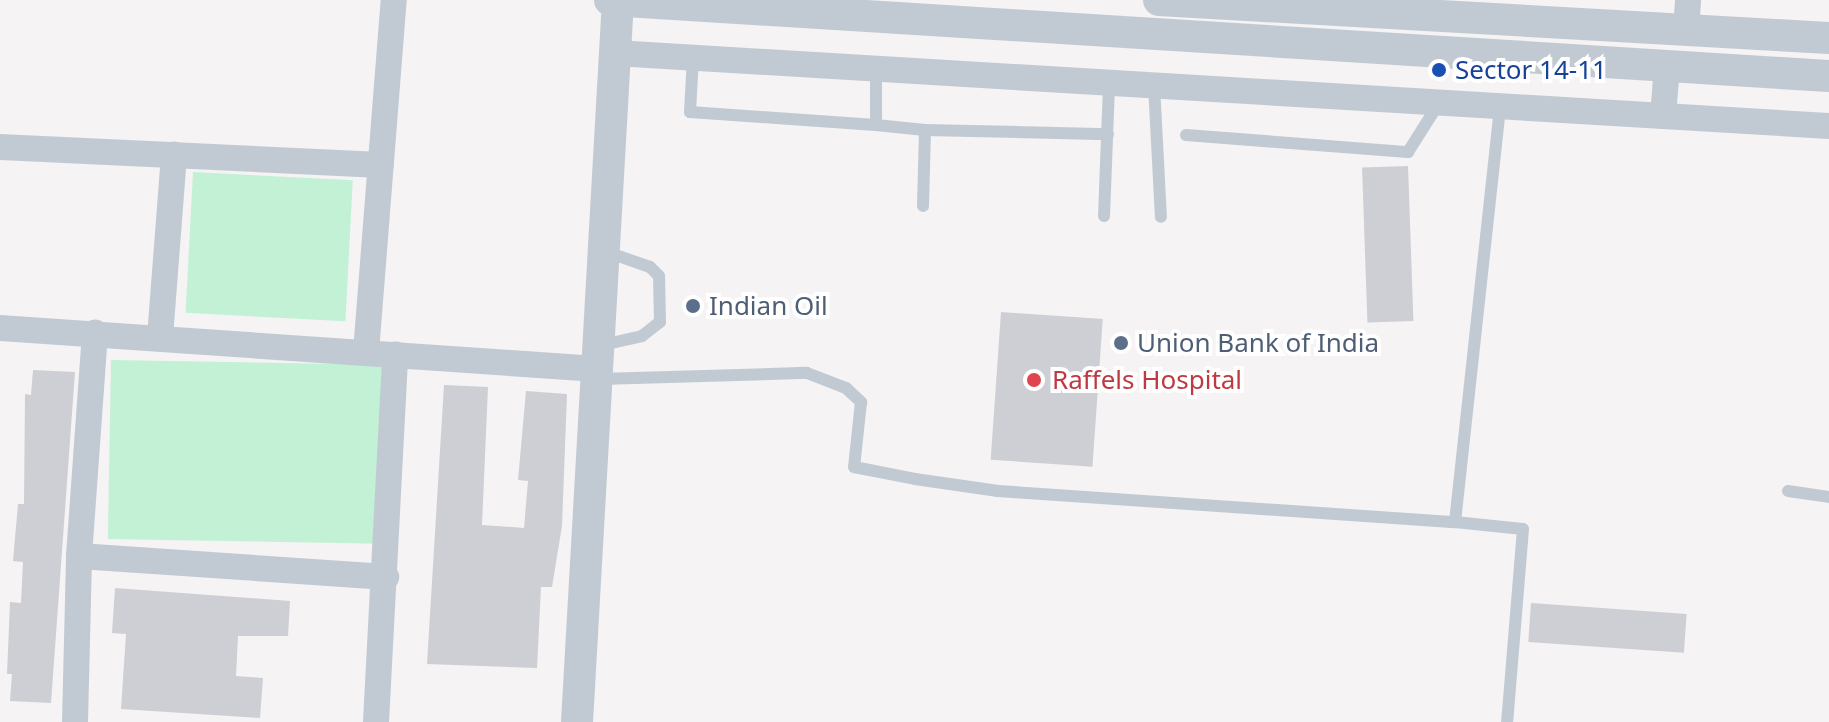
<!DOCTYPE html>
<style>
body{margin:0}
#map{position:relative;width:1829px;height:722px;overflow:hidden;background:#f5f3f3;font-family:"Noto Sans",sans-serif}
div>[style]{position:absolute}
.green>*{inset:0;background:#c3f1d5;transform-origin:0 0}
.building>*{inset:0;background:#cdcfd5;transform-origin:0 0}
.service>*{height:12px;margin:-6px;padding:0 6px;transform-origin:6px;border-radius:6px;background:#c1cad2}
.minor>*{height:26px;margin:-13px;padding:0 13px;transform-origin:13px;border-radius:13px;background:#c1cad2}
.tertiary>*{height:32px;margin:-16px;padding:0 16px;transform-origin:16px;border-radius:16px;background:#c1cad2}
.dots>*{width:22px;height:22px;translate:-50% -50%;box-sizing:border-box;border:4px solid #fff;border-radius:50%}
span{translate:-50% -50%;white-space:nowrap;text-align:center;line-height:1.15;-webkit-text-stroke:8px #fff;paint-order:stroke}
.transit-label{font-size:26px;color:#164399}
.left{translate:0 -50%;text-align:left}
.service-label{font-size:26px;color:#4e5e75}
.health-label{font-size:26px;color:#be3a42}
</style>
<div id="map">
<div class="green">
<i style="left:193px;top:172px;width:160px;height:141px;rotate:3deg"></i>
<i style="left:111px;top:360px;width:273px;height:179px;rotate:1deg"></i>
</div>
<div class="building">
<i style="left:1408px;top:166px;width:155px;height:46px;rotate:88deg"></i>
<i style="left:1001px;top:312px;width:102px;height:148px;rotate:4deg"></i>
<i style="clip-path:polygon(33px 370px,75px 372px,51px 703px,10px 701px,12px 674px,7px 674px,10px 602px,21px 603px,23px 562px,13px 561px,18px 504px,24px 504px,25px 394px,31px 395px)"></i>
<i style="clip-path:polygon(444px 385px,488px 387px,482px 525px,524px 528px,528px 481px,518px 480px,526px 391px,567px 394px,562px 526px,552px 587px,541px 587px,537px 668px,427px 664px)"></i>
<i style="clip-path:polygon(115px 588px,290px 601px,288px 636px,238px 636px,236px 676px,263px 678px,260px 718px,121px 709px,126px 634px,112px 633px)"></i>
<i style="left:1531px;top:603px;width:156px;height:39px;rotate:4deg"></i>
</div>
<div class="service">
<i style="left:693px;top:58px;width:54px;rotate:93.2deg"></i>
<i style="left:690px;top:112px;width:186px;rotate:4deg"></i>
<i style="left:876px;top:69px;width:56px;rotate:90deg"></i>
<i style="left:876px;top:125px;width:49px;rotate:5.8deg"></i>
<i style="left:925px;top:130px;width:76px;rotate:91.5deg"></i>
<i style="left:1154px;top:85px;width:132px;rotate:87deg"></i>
<i style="left:925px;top:130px;width:183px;rotate:1.3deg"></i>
<i style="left:1186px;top:135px;width:223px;rotate:4.4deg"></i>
<i style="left:1408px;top:152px;width:58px;rotate:-57.7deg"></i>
<i style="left:1104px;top:216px;width:133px;rotate:-87.8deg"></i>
<i style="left:598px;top:346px;width:45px;rotate:-12.8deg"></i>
<i style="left:642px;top:336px;width:23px;rotate:-38deg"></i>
<i style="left:660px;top:322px;width:46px;rotate:-91.2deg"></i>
<i style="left:659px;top:276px;width:13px;rotate:-135deg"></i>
<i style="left:650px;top:267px;width:46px;rotate:-160.8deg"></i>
<i style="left:600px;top:379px;width:207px;rotate:-1.7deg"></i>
<i style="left:807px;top:373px;width:42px;rotate:21deg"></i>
<i style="left:846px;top:388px;width:21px;rotate:43deg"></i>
<i style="left:861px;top:402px;width:65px;rotate:96.1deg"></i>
<i style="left:854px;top:467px;width:62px;rotate:11.1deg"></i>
<i style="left:915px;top:479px;width:84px;rotate:8.2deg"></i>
<i style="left:998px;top:491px;width:458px;rotate:3.9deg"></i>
<i style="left:1455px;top:522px;width:418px;rotate:-83.8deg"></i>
<i style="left:1788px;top:491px;width:41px;rotate:8.3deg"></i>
<i style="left:1455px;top:522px;width:68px;rotate:5.9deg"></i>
<i style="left:1523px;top:529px;width:194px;rotate:94.7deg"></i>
</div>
<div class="minor">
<i style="left:1686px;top:30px;width:30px;rotate:-86deg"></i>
<i style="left:615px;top:53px;width:1216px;rotate:3.44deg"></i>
<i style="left:1663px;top:116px;width:50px;rotate:-85.4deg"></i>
<i style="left:0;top:147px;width:381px;rotate:2.7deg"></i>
<i style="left:0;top:328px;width:598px;rotate:3.93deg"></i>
<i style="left:160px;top:337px;width:183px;rotate:-85.6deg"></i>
<i style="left:366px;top:352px;width:353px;rotate:-85.5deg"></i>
<i style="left:79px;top:556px;width:308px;rotate:3.9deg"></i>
<i style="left:75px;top:722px;width:166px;rotate:-88.6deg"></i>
<i style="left:79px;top:556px;width:224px;rotate:-85.9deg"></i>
<i style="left:376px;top:722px;width:368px;rotate:-87deg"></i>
</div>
<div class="tertiary">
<i style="left:610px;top:0;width:1221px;rotate:3.57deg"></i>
<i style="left:1159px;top:0;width:671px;rotate:3.25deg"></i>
<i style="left:577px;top:722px;width:723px;rotate:-86.75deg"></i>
</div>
<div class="dots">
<i style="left:1439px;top:70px;background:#1a4fb4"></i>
<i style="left:693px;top:306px;background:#5c6f8a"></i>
<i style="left:1121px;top:343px;background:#5c6f8a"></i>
<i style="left:1034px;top:380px;background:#e0444e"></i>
</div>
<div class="transit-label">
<span class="left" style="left:1455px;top:70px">Sector 14-11</span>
</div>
<div class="service-label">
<span class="left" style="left:709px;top:306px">Indian Oil</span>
<span class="left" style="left:1137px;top:343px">Union Bank of India</span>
</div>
<div class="health-label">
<span class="left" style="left:1052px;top:380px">Raffels Hospital</span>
</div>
</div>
